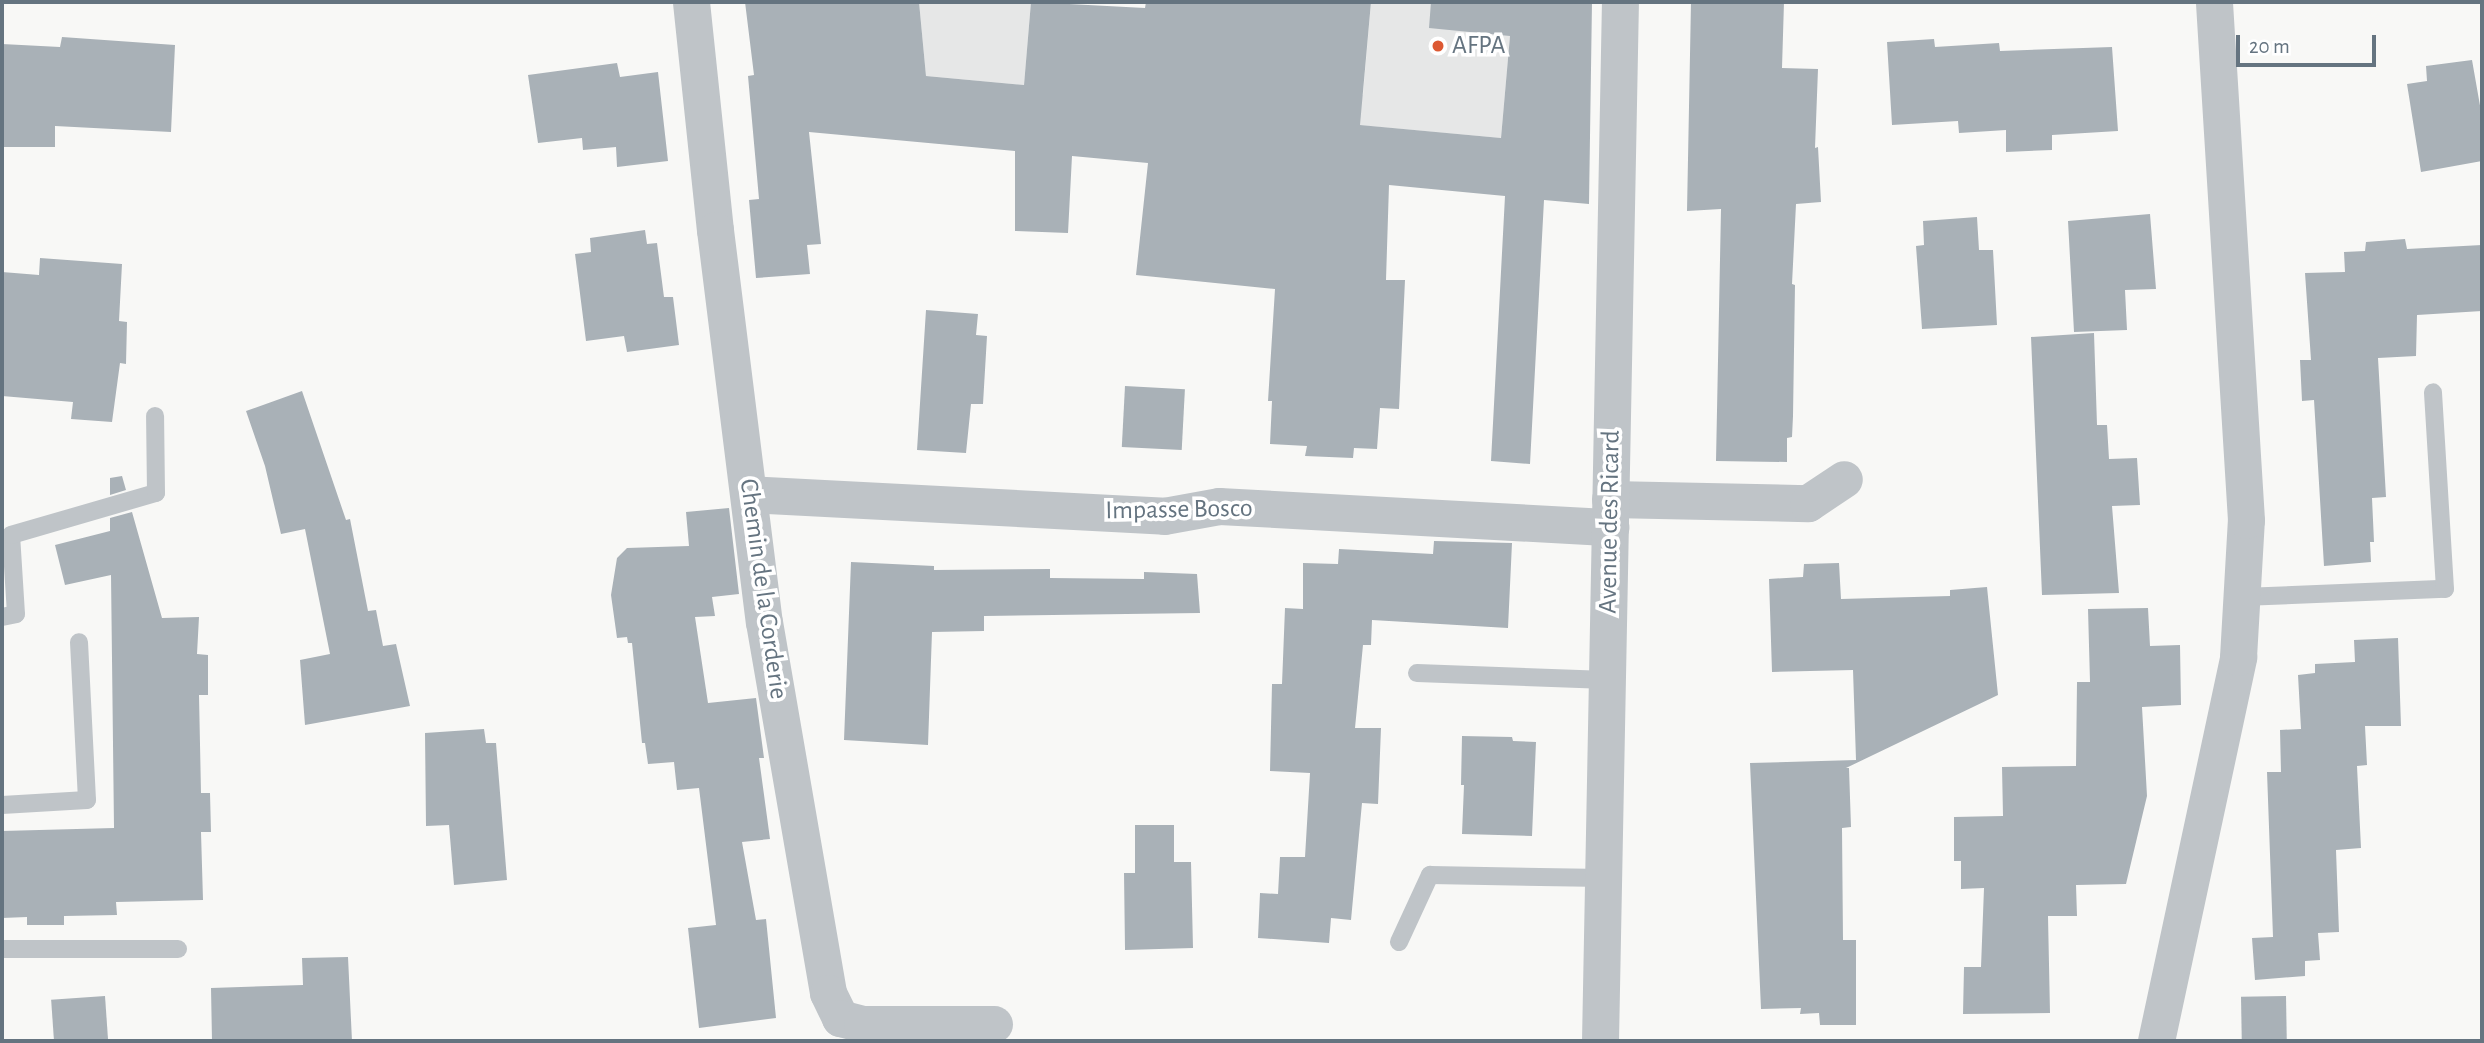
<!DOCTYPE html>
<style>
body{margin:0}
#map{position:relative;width:2484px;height:1043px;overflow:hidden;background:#f8f8f6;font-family:"Alegreya Sans",sans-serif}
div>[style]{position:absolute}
.built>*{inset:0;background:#e6e7e7}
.building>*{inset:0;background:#a9b1b7;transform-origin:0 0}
.lane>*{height:18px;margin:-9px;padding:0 9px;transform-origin:9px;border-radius:9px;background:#bfc4c8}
.street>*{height:37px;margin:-18.5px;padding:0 18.5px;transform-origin:18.5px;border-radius:18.5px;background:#bfc4c8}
.dots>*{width:19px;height:19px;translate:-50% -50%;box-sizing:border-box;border:4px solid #fff;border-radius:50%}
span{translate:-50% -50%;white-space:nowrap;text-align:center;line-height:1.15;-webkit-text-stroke:7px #fff;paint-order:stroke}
.poi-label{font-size:26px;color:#657480}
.left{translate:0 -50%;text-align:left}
.street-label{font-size:26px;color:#657480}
.frame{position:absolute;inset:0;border:4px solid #657480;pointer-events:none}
.scale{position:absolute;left:2236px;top:35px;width:140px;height:32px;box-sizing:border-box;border:4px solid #657480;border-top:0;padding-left:9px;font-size:21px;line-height:24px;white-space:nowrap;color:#657480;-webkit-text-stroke:5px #fff;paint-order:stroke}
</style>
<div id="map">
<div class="built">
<i style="clip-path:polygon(919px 2px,1031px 2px,1024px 85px,926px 76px)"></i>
<i style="clip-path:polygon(1371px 2px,1513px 2px,1501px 138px,1304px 120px,1306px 91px,1363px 95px)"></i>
</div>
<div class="building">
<i style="clip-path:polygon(745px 2px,919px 2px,926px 76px,1024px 85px,1031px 2px,1145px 8px,1146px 2px,1371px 2px,1360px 125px,1501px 138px,1510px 36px,1429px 28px,1431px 2px,1592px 2px,1589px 204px,1544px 200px,1530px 464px,1491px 461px,1505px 196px,1389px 185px,1386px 280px,1405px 280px,1399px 409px,1380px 408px,1377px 449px,1354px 448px,1353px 458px,1305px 456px,1307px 446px,1270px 444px,1272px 401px,1268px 401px,1275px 289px,1136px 275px,1148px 163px,1072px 156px,1068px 233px,1015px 231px,1015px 151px,809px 132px,821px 244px,807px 245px,810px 274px,756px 278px,749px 200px,759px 199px,748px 76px,754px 75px)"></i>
<i style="clip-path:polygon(1691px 2px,1784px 2px,1782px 68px,1818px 69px,1815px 148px,1818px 147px,1821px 202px,1796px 204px,1792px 284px,1795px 285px,1793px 416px,1792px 437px,1787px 438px,1787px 462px,1716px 461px,1721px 209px,1687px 211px)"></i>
<i style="clip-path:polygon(62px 37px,175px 45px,171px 132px,55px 126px,55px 147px,2px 147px,2px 44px,60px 47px)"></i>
<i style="clip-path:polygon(1934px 39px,1935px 47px,1999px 43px,2000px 51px,2112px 47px,2118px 131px,2052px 135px,2052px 150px,2006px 152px,2006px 130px,1959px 133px,1958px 121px,1892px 125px,1887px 42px)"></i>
<i style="clip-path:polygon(2472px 60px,2482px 117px,2482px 161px,2421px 172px,2407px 84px,2427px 81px,2426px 66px)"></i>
<i style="clip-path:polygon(617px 63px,620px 77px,658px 72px,668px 161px,617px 167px,616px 147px,583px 150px,582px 138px,538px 143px,528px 75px)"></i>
<i style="clip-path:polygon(2150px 214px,2156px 289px,2125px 290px,2127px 330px,2074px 332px,2068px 221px)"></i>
<i style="clip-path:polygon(1977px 217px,1979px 250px,1993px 250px,1997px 325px,1922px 329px,1916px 246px,1924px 245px,1923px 221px)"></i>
<i style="clip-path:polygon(645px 230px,647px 244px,657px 243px,664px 297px,673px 297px,679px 345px,627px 352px,624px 336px,586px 341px,575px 254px,591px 252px,590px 238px)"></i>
<i style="clip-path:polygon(2405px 239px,2407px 249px,2482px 245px,2482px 311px,2417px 315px,2416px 356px,2378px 358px,2386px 497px,2372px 498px,2374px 542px,2370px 542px,2371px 562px,2324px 566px,2314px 400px,2302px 401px,2300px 360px,2311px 360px,2305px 273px,2345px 272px,2344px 252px,2365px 251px,2366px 242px)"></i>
<i style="clip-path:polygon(40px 258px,122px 264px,119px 321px,127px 322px,126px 364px,120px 363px,112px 422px,71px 419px,73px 402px,2px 396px,2px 272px,39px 275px)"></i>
<i style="clip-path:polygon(926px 310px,978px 314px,976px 335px,987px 336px,983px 404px,971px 404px,966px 453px,917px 450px)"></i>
<i style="clip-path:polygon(2094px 333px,2097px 425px,2107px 425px,2109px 459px,2137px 458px,2140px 505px,2112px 506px,2119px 593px,2042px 595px,2031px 337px)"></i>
<i style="left:1125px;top:386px;width:60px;height:61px;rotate:3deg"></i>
<i style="clip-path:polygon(302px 391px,346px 520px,350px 519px,368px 611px,376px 610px,383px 646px,396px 644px,410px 706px,305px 725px,300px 660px,330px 654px,305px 529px,281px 534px,265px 466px,246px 411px)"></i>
<i style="clip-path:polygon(122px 476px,126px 490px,110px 495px,110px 478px)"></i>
<i style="clip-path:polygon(729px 508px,739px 594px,712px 597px,715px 616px,695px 617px,708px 703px,756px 698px,764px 758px,759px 758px,770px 839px,742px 842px,756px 920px,766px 919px,776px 1018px,699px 1028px,688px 928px,716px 925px,699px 788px,677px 790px,674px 762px,648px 764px,645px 743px,642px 743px,632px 643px,628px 643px,627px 637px,617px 638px,611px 595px,617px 558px,627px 548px,689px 546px,686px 512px)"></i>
<i style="clip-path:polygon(132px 512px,162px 618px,199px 617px,197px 654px,208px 655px,208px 695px,199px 695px,201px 793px,210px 793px,211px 832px,201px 832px,203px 900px,116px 902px,117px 915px,64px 916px,64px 925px,27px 925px,27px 917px,2px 918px,2px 831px,114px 828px,111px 575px,65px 585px,55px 545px,110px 531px,110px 518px)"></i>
<i style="clip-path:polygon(1434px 541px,1512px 543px,1508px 628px,1372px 620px,1371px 645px,1363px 645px,1355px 728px,1381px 728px,1378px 804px,1362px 803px,1351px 920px,1331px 918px,1329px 943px,1258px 938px,1260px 893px,1278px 894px,1280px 857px,1305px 857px,1310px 773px,1270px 771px,1272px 684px,1282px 684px,1285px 608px,1303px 609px,1303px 563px,1338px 564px,1339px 549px,1433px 554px)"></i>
<i style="clip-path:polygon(851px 562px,934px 566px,934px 570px,1050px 569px,1050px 578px,1144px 579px,1144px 572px,1197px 574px,1200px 613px,984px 616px,984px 631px,932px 632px,928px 745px,844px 740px)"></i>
<i style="clip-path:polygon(1839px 563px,1841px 599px,1950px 596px,1950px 590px,1987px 587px,1998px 695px,1846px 768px,1849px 768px,1851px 827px,1842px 828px,1843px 940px,1856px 940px,1856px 1025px,1820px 1025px,1819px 1013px,1800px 1014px,1801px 1008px,1761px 1009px,1750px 763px,1856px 760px,1853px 670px,1772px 672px,1769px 579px,1803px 577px,1804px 564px)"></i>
<i style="clip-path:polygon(2148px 608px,2150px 646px,2180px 645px,2181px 705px,2142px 707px,2147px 796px,2126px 884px,2076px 885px,2077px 916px,2048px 916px,2050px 1013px,1963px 1014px,1964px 967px,1981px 967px,1984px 888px,1961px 889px,1961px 861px,1954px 861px,1954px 817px,2003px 816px,2002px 767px,2076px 766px,2077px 682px,2090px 682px,2088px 609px)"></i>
<i style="clip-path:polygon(2398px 638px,2401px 726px,2365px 726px,2367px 765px,2357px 766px,2361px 848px,2336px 850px,2339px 932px,2318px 933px,2320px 960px,2305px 961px,2305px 976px,2255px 980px,2252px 938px,2273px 937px,2267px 772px,2281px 772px,2280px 730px,2301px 729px,2298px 675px,2315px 673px,2315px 664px,2355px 662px,2354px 640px)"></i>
<i style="clip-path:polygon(484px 729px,486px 743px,496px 743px,507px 880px,454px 885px,449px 825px,426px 826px,425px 733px)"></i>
<i style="clip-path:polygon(1462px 736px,1512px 737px,1513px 741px,1536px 742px,1532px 836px,1462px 834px,1464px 785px,1461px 785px)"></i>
<i style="clip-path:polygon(1135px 825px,1174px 825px,1174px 862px,1191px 862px,1193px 948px,1125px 950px,1124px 873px,1135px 873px)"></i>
<i style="clip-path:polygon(348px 957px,352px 1041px,212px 1041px,211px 988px,303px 985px,302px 958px)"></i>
<i style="left:105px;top:996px;width:45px;height:54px;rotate:86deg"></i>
<i style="left:2286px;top:996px;width:45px;height:45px;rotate:89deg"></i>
</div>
<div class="lane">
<i style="left:2242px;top:597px;width:203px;rotate:-2.3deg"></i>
<i style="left:2445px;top:589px;width:197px;rotate:-93.5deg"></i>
<i style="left:2px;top:617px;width:14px;rotate:-12deg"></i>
<i style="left:16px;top:614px;width:79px;rotate:-93.6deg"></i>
<i style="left:11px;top:535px;width:151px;rotate:-16.2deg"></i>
<i style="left:156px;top:493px;width:77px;rotate:-90.7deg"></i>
<i style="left:1417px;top:673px;width:190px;rotate:2.1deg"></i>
<i style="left:2px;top:805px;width:85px;rotate:-3.4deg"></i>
<i style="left:87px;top:800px;width:158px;rotate:-92.9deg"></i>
<i style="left:1399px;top:942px;width:74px;rotate:-65.2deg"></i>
<i style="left:1430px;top:875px;width:174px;rotate:1deg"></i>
<i style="left:2px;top:949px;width:176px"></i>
</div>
<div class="street">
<i style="left:691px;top:2px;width:229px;rotate:84deg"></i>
<i style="left:715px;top:230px;width:395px;rotate:82.9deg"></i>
<i style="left:764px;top:622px;width:376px;rotate:80.2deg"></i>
<i style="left:828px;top:993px;width:28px;rotate:64deg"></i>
<i style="left:840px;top:1018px;width:23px;rotate:15deg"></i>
<i style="left:862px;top:1024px;width:132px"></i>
<i style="left:749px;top:494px;width:416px;rotate:3deg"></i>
<i style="left:1164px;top:516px;width:56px;rotate:-10.3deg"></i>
<i style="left:1219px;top:506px;width:392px;rotate:3.1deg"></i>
<i style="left:1610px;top:499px;width:198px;rotate:1.2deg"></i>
<i style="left:1808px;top:503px;width:43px;rotate:-33.7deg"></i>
<i style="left:1600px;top:1041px;width:1039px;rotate:-88.9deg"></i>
<i style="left:2156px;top:1041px;width:393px;rotate:-77.9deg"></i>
<i style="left:2238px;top:657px;width:137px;rotate:-86.7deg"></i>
<i style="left:2246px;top:520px;width:519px;rotate:-93.54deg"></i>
</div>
<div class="dots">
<i style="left:1438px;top:46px;background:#dc5832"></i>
</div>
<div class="poi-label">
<span class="left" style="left:1452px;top:46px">AFPA</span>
</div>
<div class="street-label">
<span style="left:1179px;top:510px;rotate:-1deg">Impasse Bosco</span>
<span style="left:1610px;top:522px;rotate:-89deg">Avenue des Ricard</span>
<span style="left:763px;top:589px;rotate:82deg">Chemin de la Corderie</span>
</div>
<div class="frame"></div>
<div class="scale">20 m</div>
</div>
